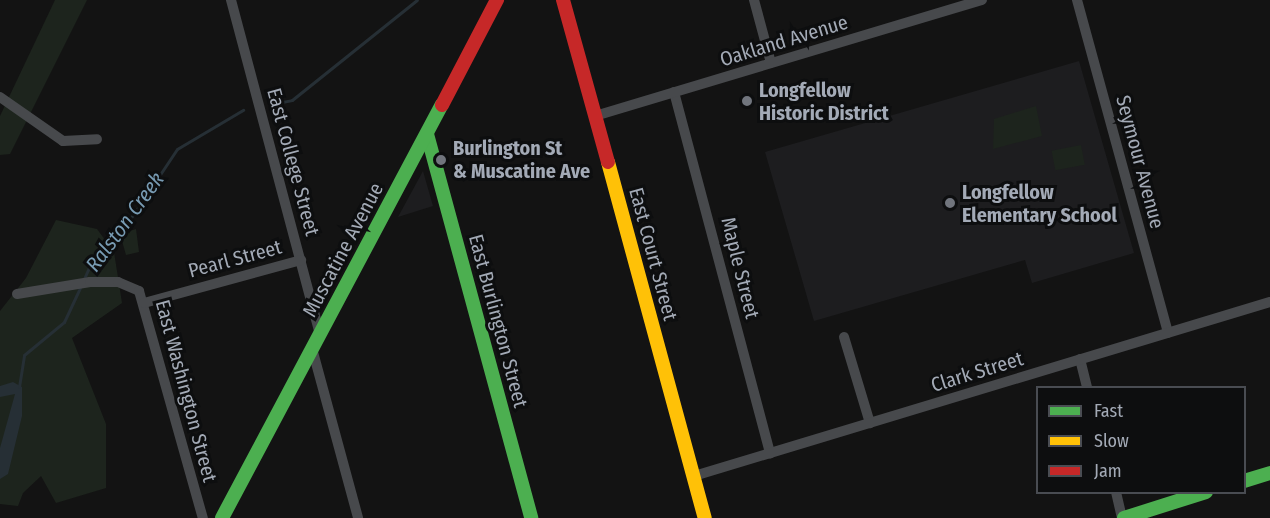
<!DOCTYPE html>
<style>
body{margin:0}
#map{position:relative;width:1270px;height:518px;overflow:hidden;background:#131313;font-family:"Fira Sans Condensed",sans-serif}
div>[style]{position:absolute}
.built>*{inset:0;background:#1d1d1f}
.green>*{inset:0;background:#1d241d;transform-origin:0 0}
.water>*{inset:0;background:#262f35}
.stream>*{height:3px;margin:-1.5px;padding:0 1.5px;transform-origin:1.5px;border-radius:1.5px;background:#262f35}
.street>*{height:10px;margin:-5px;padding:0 5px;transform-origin:5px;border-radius:5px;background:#47494c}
.fast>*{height:14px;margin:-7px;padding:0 7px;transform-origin:7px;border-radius:7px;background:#4caf50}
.slow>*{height:14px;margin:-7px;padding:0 7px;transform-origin:7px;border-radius:7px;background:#ffc107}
.jam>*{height:14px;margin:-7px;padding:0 7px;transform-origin:7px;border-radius:7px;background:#c62828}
.dots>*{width:16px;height:16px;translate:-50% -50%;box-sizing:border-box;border:3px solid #0d0e0f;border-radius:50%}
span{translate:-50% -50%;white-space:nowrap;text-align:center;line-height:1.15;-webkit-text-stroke:6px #0d0e0f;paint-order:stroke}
.street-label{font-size:20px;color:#a3aab6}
.poi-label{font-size:20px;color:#a3aab6;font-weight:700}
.left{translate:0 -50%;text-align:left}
.water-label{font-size:21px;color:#789bb3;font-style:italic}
.legend{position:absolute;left:1036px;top:386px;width:210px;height:108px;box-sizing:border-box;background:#0d0e0f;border:2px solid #494c52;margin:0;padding:8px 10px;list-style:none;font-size:18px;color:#a3aab6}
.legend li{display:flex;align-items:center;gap:12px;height:30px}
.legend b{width:30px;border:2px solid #494c52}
</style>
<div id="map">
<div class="built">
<i style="clip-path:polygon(1079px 61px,1134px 253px,1032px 283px,1025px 260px,814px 321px,765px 152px)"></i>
<i style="clip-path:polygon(423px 171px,433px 206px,398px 217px)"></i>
</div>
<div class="green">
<i style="clip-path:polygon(55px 0,87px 0,10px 154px,0 155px,0 116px)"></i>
<i style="clip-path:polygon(1036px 106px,1042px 136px,993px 149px,994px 119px)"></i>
<i style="left:1081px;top:145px;width:20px;height:30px;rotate:79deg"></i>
<i style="clip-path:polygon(56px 220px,97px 229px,114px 252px,122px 303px,72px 338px,106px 424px,106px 488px,56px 503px,41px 476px,23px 493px,18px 506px,0 504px,0 311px,26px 278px)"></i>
<i style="clip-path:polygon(136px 229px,139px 252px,126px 255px,120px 234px)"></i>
</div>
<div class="water">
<i style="clip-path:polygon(13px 382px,22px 387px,22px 416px,8px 474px,0 479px,0 448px,15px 394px,0 397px,0 386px)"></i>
</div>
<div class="stream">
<i style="left:277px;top:103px;width:15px;rotate:-11deg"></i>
<i style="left:292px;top:100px;width:160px;rotate:-38.7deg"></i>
<i style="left:83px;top:281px;width:20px;rotate:-66deg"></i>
<i style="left:91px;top:263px;width:64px;rotate:-48.8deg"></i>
<i style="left:133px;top:215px;width:79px;rotate:-56.3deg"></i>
<i style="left:177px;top:149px;width:77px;rotate:-30.6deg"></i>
<i style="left:19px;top:387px;width:32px;rotate:-81deg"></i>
<i style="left:24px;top:355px;width:52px;rotate:-39.5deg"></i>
<i style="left:64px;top:322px;width:38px;rotate:-65deg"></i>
</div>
<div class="street">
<i style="left:231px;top:0;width:346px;rotate:75.1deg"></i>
<i style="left:754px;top:0;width:65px;rotate:74.9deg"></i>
<i style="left:1077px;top:0;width:345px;rotate:74.7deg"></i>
<i style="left:674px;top:92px;width:374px;rotate:75.1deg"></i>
<i style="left:0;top:97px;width:77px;rotate:34.9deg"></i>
<i style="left:63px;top:141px;width:34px;rotate:-3deg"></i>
<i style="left:595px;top:116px;width:404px;rotate:-16.7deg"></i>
<i style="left:17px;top:294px;width:74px;rotate:-9.3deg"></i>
<i style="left:90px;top:282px;width:28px"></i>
<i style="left:118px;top:282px;width:23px;rotate:23deg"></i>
<i style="left:139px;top:291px;width:236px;rotate:74.3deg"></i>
<i style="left:144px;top:303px;width:163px;rotate:-15.3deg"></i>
<i style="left:844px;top:337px;width:90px;rotate:73.2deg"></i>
<i style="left:313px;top:352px;width:172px;rotate:74.8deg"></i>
<i style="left:1080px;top:359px;width:30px;rotate:76deg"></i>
<i style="left:694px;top:476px;width:602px;rotate:-16.81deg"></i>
<i style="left:1116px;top:492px;width:27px;rotate:77deg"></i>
</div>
<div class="fast">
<i style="left:427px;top:134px;width:398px;rotate:74.8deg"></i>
<i style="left:1244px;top:481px;width:27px;rotate:-17deg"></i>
<i style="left:222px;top:518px;width:468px;rotate:-62deg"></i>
<i style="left:1124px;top:518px;width:86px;rotate:-17.6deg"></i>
</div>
<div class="slow">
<i style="left:608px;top:162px;width:369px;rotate:74.8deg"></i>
</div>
<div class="jam">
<i style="left:563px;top:0;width:168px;rotate:74.5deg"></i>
<i style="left:442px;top:105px;width:119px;rotate:-62.4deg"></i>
</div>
<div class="dots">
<i style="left:747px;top:101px;background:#71757d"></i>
<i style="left:441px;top:160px;background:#71757d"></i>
<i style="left:950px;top:203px;background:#71757d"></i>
</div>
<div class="street-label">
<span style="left:784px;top:41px;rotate:-17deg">Oakland Avenue</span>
<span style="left:293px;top:162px;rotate:75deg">East College Street</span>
<span style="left:1140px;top:162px;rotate:75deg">Seymour Avenue</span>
<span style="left:343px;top:250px;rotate:-62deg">Muscatine Avenue</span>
<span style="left:653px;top:254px;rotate:75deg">East Court Street</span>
<span style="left:235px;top:259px;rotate:-15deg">Pearl Street</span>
<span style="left:740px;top:268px;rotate:76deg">Maple Street</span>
<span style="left:498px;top:321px;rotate:75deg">East Burlington Street</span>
<span style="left:977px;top:372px;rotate:-17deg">Clark Street</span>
<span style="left:186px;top:391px;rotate:75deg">East Washington Street</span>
</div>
<div class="poi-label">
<span class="left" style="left:759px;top:102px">Longfellow<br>Historic District</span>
<span class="left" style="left:453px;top:160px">Burlington St<br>&amp; Muscatine Ave</span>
<span class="left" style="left:962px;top:204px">Longfellow<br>Elementary School</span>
</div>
<div class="water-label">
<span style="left:125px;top:222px;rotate:-54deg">Ralston Creek</span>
</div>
<ul class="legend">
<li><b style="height:8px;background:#4caf50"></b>Fast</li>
<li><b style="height:8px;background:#ffc107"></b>Slow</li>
<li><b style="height:8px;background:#c62828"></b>Jam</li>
</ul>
</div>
